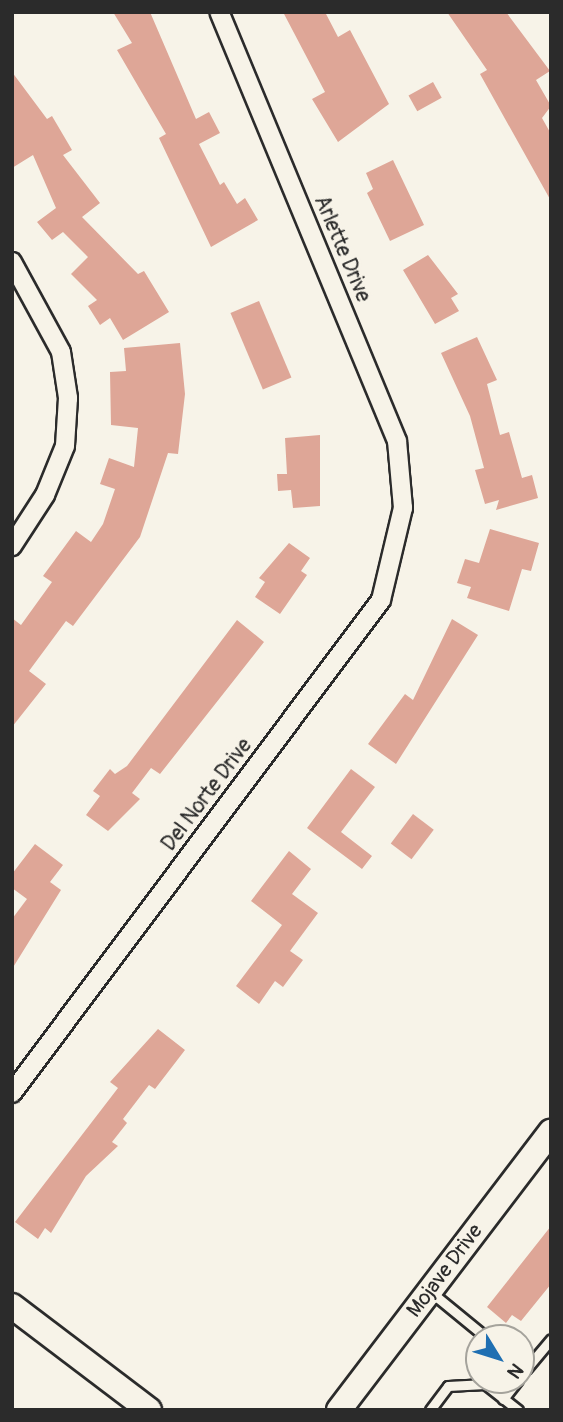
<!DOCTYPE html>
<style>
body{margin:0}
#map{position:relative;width:563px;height:1422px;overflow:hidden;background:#f7f3e8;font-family:Pangolin,sans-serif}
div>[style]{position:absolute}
.building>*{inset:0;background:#dea697;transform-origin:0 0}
.roads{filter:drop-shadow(2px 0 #2b2b2b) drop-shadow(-2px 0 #2b2b2b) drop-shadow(0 2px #2b2b2b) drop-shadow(0 -2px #2b2b2b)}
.lane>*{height:9px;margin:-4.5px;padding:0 4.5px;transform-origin:4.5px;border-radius:4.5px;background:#f7f3e8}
.street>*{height:18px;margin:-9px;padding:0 9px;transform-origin:9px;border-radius:9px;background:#f7f3e8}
.secondary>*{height:24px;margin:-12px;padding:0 12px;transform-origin:12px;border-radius:12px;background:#f7f3e8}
span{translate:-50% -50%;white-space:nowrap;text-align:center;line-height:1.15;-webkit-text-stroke:5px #f7f3e8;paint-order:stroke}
.street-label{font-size:21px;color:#2b2b2b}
.frame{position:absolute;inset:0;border:14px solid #2b2b2b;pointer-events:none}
.north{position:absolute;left:465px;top:1324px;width:70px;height:70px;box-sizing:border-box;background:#f7f3e8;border:2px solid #a5a39c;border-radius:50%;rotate:128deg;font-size:19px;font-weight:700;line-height:28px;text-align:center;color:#2b2b2b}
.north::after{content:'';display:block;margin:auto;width:24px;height:32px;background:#1f6fb2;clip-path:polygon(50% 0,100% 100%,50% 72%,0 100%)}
</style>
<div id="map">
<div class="building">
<i style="clip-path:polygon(113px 12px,150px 12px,196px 119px,209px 112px,220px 133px,199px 144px,220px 185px,224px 182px,237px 204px,245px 198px,258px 220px,211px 247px,159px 138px,166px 134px,117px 50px,132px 43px)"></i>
<i style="clip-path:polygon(283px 12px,325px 12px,338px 37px,350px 30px,389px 104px,338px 142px,312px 99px,325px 92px)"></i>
<i style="clip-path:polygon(447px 12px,506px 12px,550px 71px,536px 80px,551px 106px,542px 118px,551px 134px,551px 201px,480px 74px,487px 70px)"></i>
<i style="clip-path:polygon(12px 72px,47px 119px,52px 116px,72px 150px,63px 155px,100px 203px,82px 217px,138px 274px,144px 271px,169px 312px,123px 340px,110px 318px,100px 325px,88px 306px,97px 300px,71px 274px,88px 257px,63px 232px,52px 240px,37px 222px,56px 208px,33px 155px,12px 168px)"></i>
<i style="left:433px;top:82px;width:18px;height:28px;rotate:61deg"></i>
<i style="clip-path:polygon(393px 160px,424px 225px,390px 241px,367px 193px,373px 189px,366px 173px)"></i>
<i style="clip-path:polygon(428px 255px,458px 294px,451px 298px,459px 311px,435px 324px,403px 270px)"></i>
<i style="left:259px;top:301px;width:83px;height:31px;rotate:67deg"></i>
<i style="clip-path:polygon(477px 337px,497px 380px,487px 384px,500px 435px,509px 432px,522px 478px,532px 475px,538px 498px,496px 510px,499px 500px,485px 504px,475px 470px,484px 468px,470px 416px,441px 353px)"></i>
<i style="clip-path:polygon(180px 343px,185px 394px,178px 454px,168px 453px,140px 537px,73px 626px,66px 621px,29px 671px,46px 684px,12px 727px,12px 618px,21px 625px,52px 582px,43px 576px,76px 531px,91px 542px,103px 524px,115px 489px,100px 484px,109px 458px,134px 467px,138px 428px,111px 425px,110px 372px,126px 371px,124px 348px)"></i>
<i style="clip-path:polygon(320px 435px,320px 506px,293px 508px,291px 490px,278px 491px,277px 474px,287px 474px,285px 438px)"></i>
<i style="clip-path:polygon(490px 529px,539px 543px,531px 571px,522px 569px,509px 611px,467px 598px,471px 587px,457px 583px,465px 559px,479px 563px)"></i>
<i style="clip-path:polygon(289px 543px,310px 558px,301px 571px,307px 575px,280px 614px,255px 597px,265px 582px,259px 578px)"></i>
<i style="clip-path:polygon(452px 619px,478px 635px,396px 764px,368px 744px,405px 694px,413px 700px)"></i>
<i style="clip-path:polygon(237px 620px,264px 642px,160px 774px,151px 768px,132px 793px,140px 799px,108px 831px,86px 815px,100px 796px,93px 791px,110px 769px,115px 774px,127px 766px)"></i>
<i style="clip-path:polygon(351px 769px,375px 787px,341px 832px,372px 856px,362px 869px,307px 828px)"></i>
<i style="left:413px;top:814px;width:26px;height:37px;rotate:37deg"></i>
<i style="clip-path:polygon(35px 844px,63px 865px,50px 882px,61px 890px,12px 969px,12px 919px,27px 899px,12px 888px,12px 874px)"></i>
<i style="clip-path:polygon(289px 851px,311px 869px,292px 894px,318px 913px,290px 951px,303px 960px,283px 987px,275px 981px,259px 1004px,236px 986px,282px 925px,251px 901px)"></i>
<i style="clip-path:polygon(158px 1029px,185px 1050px,155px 1089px,149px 1085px,123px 1119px,127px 1123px,112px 1142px,118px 1146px,86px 1176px,51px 1233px,45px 1228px,38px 1239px,15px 1222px,118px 1088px,110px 1082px)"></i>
<i style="clip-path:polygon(551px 1226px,551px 1284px,521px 1321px,512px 1315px,506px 1323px,487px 1307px)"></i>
</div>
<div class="roads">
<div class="lane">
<i style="left:432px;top:1293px;width:71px;rotate:39.3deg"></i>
<i style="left:521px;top:1365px;width:6px;rotate:39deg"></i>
<i style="left:526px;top:1369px;width:39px;rotate:-50deg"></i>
<i style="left:503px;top:1399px;width:24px;rotate:-52deg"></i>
<i style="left:430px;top:1410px;width:30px;rotate:-53deg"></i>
<i style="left:448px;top:1386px;width:37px;rotate:-3deg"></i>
<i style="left:485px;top:1384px;width:42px;rotate:38.2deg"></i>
</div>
<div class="street">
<i style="left:12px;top:262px;width:102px;rotate:61.4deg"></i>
<i style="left:61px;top:352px;width:47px;rotate:81.3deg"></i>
<i style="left:68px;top:398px;width:48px;rotate:93.6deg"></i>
<i style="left:65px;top:446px;width:53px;rotate:112.2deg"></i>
<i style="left:45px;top:495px;width:61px;rotate:122.9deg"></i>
<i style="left:12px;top:1093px;width:616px;rotate:-53.19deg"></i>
<i style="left:381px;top:600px;width:95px;rotate:-76.6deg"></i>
<i style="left:403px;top:508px;width:67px;rotate:-95.1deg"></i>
<i style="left:397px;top:441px;width:464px;rotate:-112.5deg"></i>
</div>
<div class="secondary">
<i style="left:12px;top:1306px;width:172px;rotate:37.2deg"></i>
<i style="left:339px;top:1410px;width:350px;rotate:-52.7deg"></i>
</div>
</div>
<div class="street-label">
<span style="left:342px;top:249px;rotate:67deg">Arlette Drive</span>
<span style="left:207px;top:795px;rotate:-53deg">Del Norte Drive</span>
<span style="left:445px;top:1271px;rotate:-53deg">Mojave Drive</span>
</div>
<div class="frame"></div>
<div class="north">N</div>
</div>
